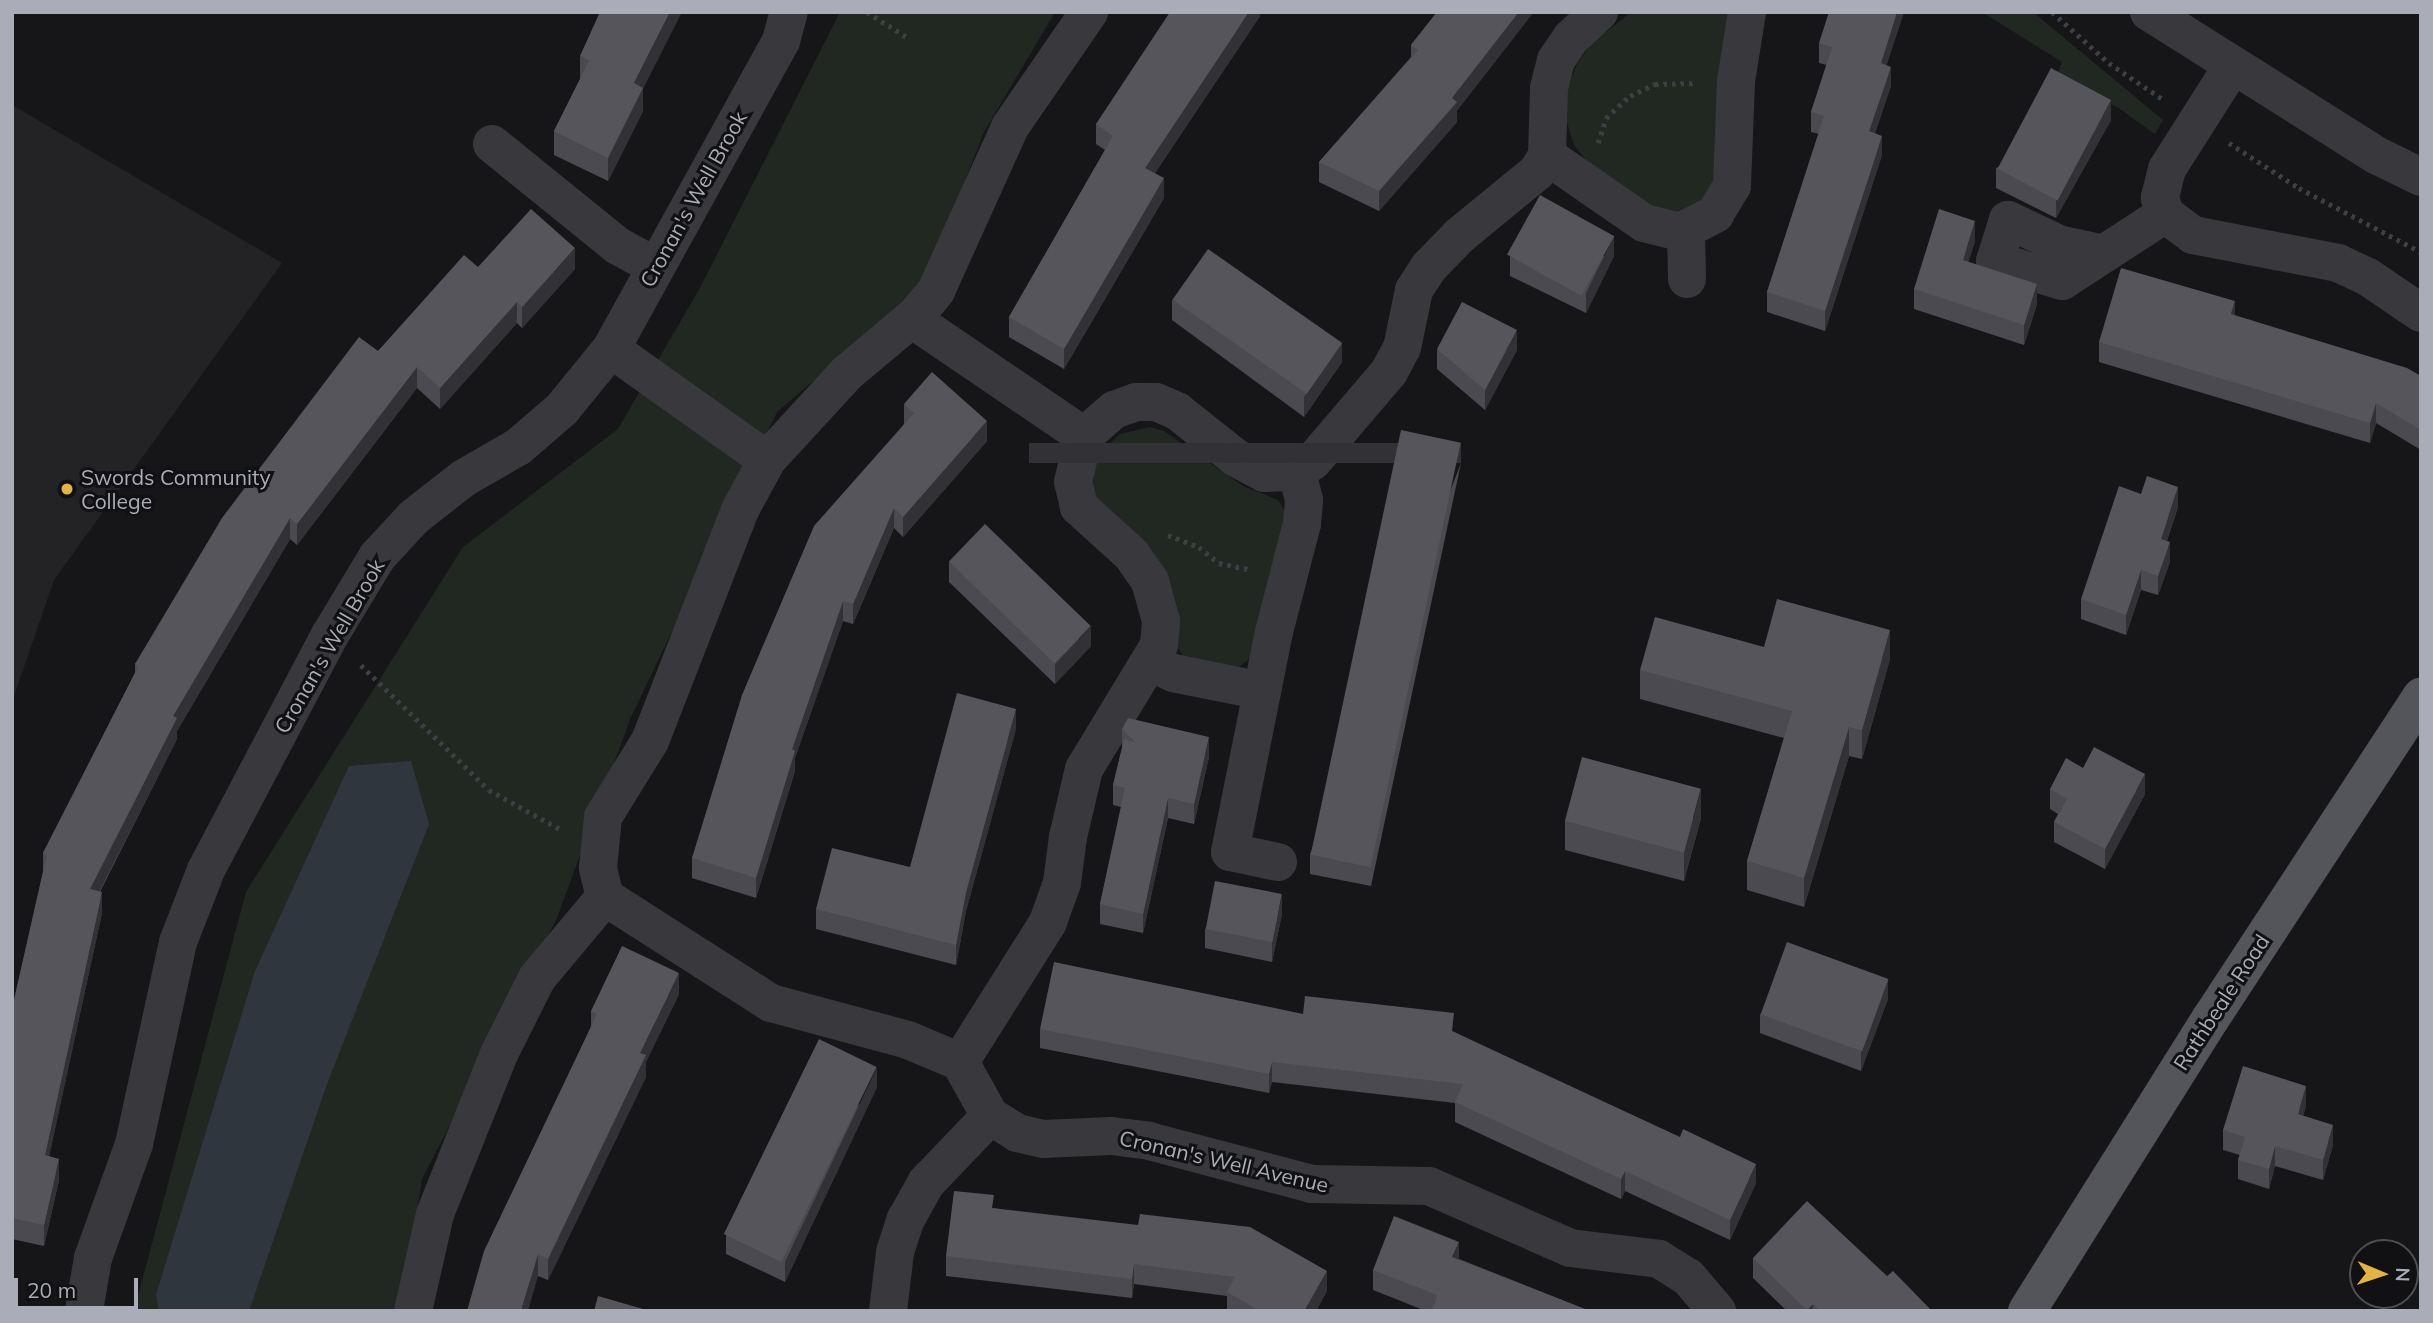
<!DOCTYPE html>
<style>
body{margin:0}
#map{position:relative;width:2433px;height:1323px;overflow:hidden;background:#161618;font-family:Mulish,sans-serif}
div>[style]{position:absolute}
.built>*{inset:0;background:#232225}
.green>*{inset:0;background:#212822}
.water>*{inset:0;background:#30363d}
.path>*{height:4.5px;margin-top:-2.25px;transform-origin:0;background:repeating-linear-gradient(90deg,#3e3f44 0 3.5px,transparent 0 8.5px)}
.minor>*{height:38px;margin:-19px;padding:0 19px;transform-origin:19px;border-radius:19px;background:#38383d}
.major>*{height:38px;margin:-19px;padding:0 19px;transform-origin:19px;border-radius:19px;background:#54555b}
.wall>*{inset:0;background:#4b4a50}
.shaded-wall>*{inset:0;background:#323135;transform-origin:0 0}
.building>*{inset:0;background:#55555b;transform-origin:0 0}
.dots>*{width:19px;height:19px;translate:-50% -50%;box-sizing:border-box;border:4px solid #111113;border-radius:50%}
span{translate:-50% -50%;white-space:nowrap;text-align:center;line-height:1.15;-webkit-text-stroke:6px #111113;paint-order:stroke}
.street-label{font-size:21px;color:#aaadb7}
.poi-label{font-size:21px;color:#aaadb7}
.left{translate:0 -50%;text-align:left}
.frame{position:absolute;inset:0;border:14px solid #aaadb7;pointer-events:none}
.north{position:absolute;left:2349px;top:1239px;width:70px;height:70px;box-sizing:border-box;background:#111113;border:2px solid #4e4f55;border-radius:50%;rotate:92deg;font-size:19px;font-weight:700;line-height:28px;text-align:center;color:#aaadb7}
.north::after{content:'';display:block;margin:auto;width:24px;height:32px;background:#e2b445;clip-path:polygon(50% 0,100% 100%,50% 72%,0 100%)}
.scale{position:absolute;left:14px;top:1278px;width:124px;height:32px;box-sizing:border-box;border:4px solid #aaadb7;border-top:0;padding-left:9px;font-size:21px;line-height:24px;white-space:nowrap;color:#aaadb7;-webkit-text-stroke:5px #111113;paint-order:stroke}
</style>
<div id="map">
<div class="built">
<i style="clip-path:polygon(12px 105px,282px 263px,54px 580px,12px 702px)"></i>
</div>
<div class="green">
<i style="clip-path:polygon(840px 12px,1055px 12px,984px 132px,924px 286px,777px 412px,631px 717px,557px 918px,422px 1179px,401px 1311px,134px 1311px,246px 892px,463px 547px,618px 429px,701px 286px)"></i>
<i style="clip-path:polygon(1631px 12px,1732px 12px,1714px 189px,1703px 203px,1667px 215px,1597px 174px,1574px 145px,1565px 116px,1567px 89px,1577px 64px,1591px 44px)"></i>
<i style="clip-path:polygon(1982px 12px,2033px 12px,2163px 120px,2155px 134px,2117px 107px,2057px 75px,2062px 62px)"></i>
<i style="clip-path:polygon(1150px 427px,1164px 431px,1243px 486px,1278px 500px,1284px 510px,1286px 523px,1250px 658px,1238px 668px,1186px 662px,1093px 491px,1094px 470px,1104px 449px,1120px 434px)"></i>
</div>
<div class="water">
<i style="clip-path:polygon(411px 761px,429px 824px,327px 1084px,249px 1311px,159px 1311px,156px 1295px,255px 971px,349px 766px)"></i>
</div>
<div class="path">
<i style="left:867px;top:12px;width:49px;rotate:32.4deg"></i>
<i style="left:2052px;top:12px;width:76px;rotate:41.8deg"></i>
<i style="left:2109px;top:63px;width:66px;rotate:33.9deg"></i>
<i style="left:1598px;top:143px;width:26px;rotate:-72deg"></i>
<i style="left:1606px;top:118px;width:33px;rotate:-43deg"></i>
<i style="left:1630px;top:96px;width:28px;rotate:-26deg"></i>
<i style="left:1655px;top:84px;width:41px;rotate:-1.4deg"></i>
<i style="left:2229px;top:143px;width:83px;rotate:32.7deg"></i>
<i style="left:2299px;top:188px;width:138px;rotate:27.7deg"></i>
<i style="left:1168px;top:535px;width:33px;rotate:21deg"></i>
<i style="left:1199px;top:547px;width:26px;rotate:39deg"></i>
<i style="left:1219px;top:563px;width:30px;rotate:12deg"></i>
<i style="left:361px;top:665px;width:179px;rotate:44.3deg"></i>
<i style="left:489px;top:790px;width:81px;rotate:28.8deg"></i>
</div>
<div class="minor">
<i style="left:1599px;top:12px;width:38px;rotate:137deg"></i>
<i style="left:1571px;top:38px;width:27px;rotate:124deg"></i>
<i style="left:1556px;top:60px;width:29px;rotate:104deg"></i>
<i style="left:1549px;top:88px;width:68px;rotate:91.7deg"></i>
<i style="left:1547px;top:156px;width:118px;rotate:34.6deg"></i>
<i style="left:1644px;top:223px;width:32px;rotate:14deg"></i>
<i style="left:1675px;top:231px;width:11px;rotate:-10deg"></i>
<i style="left:2149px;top:12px;width:268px;rotate:32.2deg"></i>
<i style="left:2376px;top:155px;width:50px;rotate:26.1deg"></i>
<i style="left:2233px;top:65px;width:123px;rotate:122.4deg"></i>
<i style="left:2167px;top:169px;width:30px;rotate:104deg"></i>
<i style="left:2160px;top:198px;width:17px;rotate:73deg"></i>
<i style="left:2165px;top:214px;width:35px;rotate:37deg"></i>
<i style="left:2193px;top:235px;width:148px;rotate:10.9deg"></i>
<i style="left:2338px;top:263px;width:33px;rotate:25deg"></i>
<i style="left:2368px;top:277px;width:64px;rotate:34.2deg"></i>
<i style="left:492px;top:144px;width:162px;rotate:39deg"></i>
<i style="left:618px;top:246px;width:42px;rotate:28.4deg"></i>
<i style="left:2100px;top:253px;width:40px;rotate:-168deg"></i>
<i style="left:2061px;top:245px;width:59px;rotate:-154.7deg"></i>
<i style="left:2008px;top:220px;width:43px;rotate:107.6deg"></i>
<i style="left:1995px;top:261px;width:70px;rotate:16.6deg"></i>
<i style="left:2062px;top:281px;width:123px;rotate:-33deg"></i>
<i style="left:1687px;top:279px;width:50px;rotate:-91.1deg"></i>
<i style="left:1686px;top:229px;width:33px;rotate:-27deg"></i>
<i style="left:1715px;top:214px;width:33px;rotate:-59deg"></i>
<i style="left:1732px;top:186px;width:105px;rotate:-87.8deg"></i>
<i style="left:1736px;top:81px;width:70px;rotate:-80.9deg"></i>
<i style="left:916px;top:315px;width:16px;rotate:55deg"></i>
<i style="left:925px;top:328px;width:192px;rotate:34.2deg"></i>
<i style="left:611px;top:349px;width:191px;rotate:35.4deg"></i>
<i style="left:1151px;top:663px;width:24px;rotate:24deg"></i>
<i style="left:1173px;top:673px;width:91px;rotate:11.4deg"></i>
<i style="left:1278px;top:862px;width:49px;rotate:-168.2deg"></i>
<i style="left:1230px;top:852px;width:224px;rotate:-78.7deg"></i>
<i style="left:1274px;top:632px;width:112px;rotate:-75.5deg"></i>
<i style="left:1302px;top:524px;width:24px;rotate:-85deg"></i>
<i style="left:1304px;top:500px;width:29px;rotate:-104deg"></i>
<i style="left:605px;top:897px;width:197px;rotate:32.6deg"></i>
<i style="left:771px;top:1003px;width:142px;rotate:15.1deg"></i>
<i style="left:908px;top:1040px;width:56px;rotate:22.9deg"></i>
<i style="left:960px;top:1062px;width:62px;rotate:60.9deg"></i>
<i style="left:990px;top:1116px;width:32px;rotate:32deg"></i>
<i style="left:1017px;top:1133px;width:27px;rotate:13deg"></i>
<i style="left:1043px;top:1139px;width:68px;rotate:-2.5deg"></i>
<i style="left:1111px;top:1136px;width:38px;rotate:7deg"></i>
<i style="left:1149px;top:1141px;width:169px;rotate:14.8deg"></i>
<i style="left:1312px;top:1184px;width:117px;rotate:1deg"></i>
<i style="left:1429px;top:1186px;width:154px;rotate:23.7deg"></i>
<i style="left:1570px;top:1248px;width:90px;rotate:7deg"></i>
<i style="left:1659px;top:1259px;width:34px;rotate:32deg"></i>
<i style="left:1688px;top:1277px;width:45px;rotate:49.5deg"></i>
<i style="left:605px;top:897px;width:30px;rotate:-104deg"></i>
<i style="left:598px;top:868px;width:51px;rotate:-84.4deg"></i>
<i style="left:603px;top:817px;width:89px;rotate:-58.3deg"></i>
<i style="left:650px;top:741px;width:248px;rotate:-68.7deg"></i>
<i style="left:740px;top:510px;width:57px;rotate:-61.6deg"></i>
<i style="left:767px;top:460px;width:118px;rotate:-47.4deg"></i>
<i style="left:847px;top:373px;width:90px;rotate:-40deg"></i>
<i style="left:916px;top:315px;width:31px;rotate:-50deg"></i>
<i style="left:936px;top:291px;width:180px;rotate:-65.7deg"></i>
<i style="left:1010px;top:127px;width:140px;rotate:-55.5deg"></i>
<i style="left:960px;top:1062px;width:165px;rotate:-57.8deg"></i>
<i style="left:1048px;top:922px;width:41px;rotate:-70.3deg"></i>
<i style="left:1062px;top:883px;width:46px;rotate:-82.6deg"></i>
<i style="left:1068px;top:837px;width:70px;rotate:-76.8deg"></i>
<i style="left:1084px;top:769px;width:145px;rotate:-58.8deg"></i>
<i style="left:1159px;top:645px;width:24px;rotate:-85deg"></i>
<i style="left:1161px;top:621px;width:41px;rotate:-105.4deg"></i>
<i style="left:1150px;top:581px;width:32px;rotate:-125deg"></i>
<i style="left:1132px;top:555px;width:72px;rotate:-137.8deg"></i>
<i style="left:1079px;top:507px;width:26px;rotate:-103deg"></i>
<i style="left:1073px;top:482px;width:47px;rotate:-76.6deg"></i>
<i style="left:1084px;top:436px;width:40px;rotate:-41deg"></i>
<i style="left:1114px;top:410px;width:23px;rotate:-20deg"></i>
<i style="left:1136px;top:402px;width:20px"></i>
<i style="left:1156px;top:402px;width:23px;rotate:23deg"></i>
<i style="left:1177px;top:411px;width:75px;rotate:38.5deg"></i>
<i style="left:1236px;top:458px;width:32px;rotate:28deg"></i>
<i style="left:1264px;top:473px;width:33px;rotate:-2deg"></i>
<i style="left:1297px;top:472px;width:19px;rotate:-35deg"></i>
<i style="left:1313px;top:461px;width:117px;rotate:-49.5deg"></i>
<i style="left:1389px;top:372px;width:27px;rotate:-62deg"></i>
<i style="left:1402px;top:348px;width:59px;rotate:-78.3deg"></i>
<i style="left:1414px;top:290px;width:27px;rotate:-57deg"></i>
<i style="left:1429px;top:267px;width:43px;rotate:-45.9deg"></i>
<i style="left:1459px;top:236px;width:101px;rotate:-39.4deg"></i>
<i style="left:1537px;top:172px;width:19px;rotate:-58deg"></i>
<i style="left:84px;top:1311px;width:54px;rotate:-80.4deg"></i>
<i style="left:93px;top:1258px;width:121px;rotate:-70.2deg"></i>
<i style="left:134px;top:1144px;width:207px;rotate:-77.7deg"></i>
<i style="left:178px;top:942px;width:77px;rotate:-68.7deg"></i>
<i style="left:206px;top:870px;width:266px;rotate:-62.2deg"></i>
<i style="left:330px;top:635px;width:91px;rotate:-58.9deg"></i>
<i style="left:377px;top:557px;width:54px;rotate:-47.2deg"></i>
<i style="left:414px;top:517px;width:63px;rotate:-38deg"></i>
<i style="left:464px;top:478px;width:62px;rotate:-29.9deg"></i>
<i style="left:518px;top:447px;width:58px;rotate:-40.8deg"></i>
<i style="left:562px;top:409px;width:77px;rotate:-50.8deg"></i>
<i style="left:611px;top:349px;width:352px;rotate:-61.1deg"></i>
<i style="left:781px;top:41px;width:30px;rotate:-75deg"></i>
<i style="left:413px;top:1311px;width:99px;rotate:-77.2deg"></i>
<i style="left:435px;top:1214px;width:172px;rotate:-68.2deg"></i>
<i style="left:499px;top:1054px;width:85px;rotate:-63.4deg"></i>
<i style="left:537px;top:978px;width:106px;rotate:-50deg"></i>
<i style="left:888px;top:1311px;width:59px;rotate:-83.2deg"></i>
<i style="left:895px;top:1252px;width:35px;rotate:-72deg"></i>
<i style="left:906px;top:1219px;width:41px;rotate:-60.9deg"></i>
<i style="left:926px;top:1183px;width:93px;rotate:-46.3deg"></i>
</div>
<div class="major">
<i style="left:2027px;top:1311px;width:346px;rotate:-57.9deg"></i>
<i style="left:2211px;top:1018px;width:384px;rotate:-56.8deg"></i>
</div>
<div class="wall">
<i style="clip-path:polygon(1260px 12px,1260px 16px,1155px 173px,1164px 198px,1064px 369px,1009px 337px,1009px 317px,1105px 150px,1096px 144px,1096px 124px)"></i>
<i style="clip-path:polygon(1437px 12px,1457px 111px,1457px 122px,1379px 211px,1319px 182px,1319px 162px,1411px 57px,1411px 45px)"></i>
<i style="clip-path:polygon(1904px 12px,1886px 65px,1891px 86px,1875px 133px,1882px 155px,1825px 331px,1767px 312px,1767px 292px,1819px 134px,1811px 132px,1811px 112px,1827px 65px,1819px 63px,1819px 43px)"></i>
<i style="clip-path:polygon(580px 56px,643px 89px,643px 111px,608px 181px,554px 155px,554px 131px,580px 79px)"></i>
<i style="clip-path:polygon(2111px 120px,2056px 218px,1996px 188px,1996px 168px)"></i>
<i style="clip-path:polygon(1975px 241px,1968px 262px,2037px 304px,2024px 345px,1914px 309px,1914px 289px)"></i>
<i style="clip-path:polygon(1510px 256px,1614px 256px,1586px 313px,1510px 276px)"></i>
<i style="clip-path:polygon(478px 267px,575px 269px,522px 328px,517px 323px,440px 409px,417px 388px,297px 545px,290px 539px,177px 731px,177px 739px,100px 892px,102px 913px,49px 1156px,59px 1180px,44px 1246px,12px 1239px,12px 1009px,43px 871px,43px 853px,135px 673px,135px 664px,378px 351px)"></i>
<i style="clip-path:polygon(1172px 300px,1342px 362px,1304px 417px,1172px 320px)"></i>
<i style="clip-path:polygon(2235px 316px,2421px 376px,2421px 450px,2376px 423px,2370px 443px,2099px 362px,2099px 342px)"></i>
<i style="clip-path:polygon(1437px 349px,1517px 350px,1485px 410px,1437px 369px)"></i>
<i style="clip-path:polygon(904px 404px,987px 441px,903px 537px,894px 528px,853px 624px,843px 621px,795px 758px,795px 771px,756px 898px,692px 878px,692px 858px,904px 424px)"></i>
<i style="clip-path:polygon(1461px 463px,1371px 886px,1310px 874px,1310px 854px)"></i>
<i style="clip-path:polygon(2178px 507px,2167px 541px,2170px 562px,2158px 595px,2141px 590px,2126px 635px,2081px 619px,2081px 599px)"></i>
<i style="clip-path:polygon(949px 562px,1091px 646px,1055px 684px,949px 582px)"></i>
<i style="clip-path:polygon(1764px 647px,1890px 659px,1862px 759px,1849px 756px,1804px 907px,1747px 890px,1747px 861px,1784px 738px,1640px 699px,1640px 670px)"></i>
<i style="clip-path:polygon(1016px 729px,966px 911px,956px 965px,816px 929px,816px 909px,910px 867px)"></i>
<i style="clip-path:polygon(1122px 729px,1209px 757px,1194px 824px,1168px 818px,1143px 933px,1100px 924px,1100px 904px,1121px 807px,1113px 805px,1113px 785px,1122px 749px)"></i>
<i style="clip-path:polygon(2083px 768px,2145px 794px,2105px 869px,2054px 842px,2054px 822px,2058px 814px,2050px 809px,2050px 789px)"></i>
<i style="clip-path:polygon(1701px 818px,1684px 881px,1565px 850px,1565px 821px)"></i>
<i style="clip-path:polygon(1282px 914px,1272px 962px,1205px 948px,1205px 929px)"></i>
<i style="clip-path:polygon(679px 994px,646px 1062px,646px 1077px,548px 1280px,538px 1276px,467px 1311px,591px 1027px,591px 1011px)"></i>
<i style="clip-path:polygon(1888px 999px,1861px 1071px,1760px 1033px,1760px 1014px)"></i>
<i style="clip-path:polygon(1303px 1014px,1454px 1032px,1756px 1183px,1730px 1240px,1625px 1191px,1621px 1199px,1455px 1122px,1455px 1103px,1272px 1082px,1269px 1093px,1040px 1048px,1040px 1029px)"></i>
<i style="clip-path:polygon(877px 1087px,785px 1282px,726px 1254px,726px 1235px)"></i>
<i style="clip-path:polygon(2306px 1106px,2303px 1116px,2333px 1145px,2323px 1180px,2275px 1166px,2269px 1189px,2238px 1179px,2238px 1160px,2240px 1155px,2223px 1150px,2223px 1130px)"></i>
<i style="clip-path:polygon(994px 1208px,1327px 1291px,1316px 1311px,1227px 1311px,1227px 1296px,1134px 1284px,1132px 1298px,946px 1276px,946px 1256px)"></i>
<i style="clip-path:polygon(1753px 1258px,1887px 1276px,1932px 1311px,1787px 1311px,1753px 1278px)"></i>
<i style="clip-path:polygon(1459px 1259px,1590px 1311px,1426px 1311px,1373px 1290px,1373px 1270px)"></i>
</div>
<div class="shaded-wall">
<i style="clip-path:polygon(670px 12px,682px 12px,643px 89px,643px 111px,608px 181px,608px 158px,634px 83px)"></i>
<i style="clip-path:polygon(1249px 12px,1260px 12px,1260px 16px,1145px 188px,1145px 168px)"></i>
<i style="clip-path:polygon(1519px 12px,1534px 12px,1457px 111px,1457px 122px,1379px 211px,1379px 191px)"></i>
<i style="clip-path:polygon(1897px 12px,1904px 12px,1881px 83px,1881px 63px)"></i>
<i style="clip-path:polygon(1891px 67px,1891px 86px,1869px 151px,1869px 131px)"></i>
<i style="clip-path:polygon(2111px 100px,2111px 120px,2056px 218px,2056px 199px)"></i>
<i style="clip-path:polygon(1882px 136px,1882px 155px,1825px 331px,1825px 311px)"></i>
<i style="clip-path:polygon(1164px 178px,1164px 198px,1064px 369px,1064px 349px)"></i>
<i style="clip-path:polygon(1975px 221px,1975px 241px,1963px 280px,1963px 260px)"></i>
<i style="clip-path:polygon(1614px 236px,1614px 256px,1586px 313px,1586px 293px)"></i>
<i style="clip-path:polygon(575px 248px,575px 269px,522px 328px,522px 307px)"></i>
<i style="clip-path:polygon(2037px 284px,2037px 304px,2024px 345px,2024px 325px)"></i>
<i style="clip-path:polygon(2235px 301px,2235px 321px,2231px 314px)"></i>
<i style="clip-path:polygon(517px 302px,517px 323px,440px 409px,440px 388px)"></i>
<i style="clip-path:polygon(1517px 330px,1517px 350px,1485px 410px,1485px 390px)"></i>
<i style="clip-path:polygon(1342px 343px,1342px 362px,1304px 417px,1304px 397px)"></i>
<i style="clip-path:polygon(417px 367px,417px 388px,297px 545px,297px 524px)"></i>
<i style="clip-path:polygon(2376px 403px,2376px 423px,2370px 443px,2370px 423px)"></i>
<i style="clip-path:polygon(987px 421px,987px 441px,903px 537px,903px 517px)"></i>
<i style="left:1461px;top:443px;width:20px;height:432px;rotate:90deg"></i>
<i style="clip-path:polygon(2178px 487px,2178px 507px,2161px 559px,2161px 539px)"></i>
<i style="clip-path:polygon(894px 508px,894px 528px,853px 624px,853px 604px)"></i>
<i style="clip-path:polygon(290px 518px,290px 539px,177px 731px,177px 739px,90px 910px,90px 889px,173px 716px)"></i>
<i style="clip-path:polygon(2170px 542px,2170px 562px,2158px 595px,2158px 576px)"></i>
<i style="clip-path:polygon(2141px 570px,2141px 590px,2126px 635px,2126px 615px)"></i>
<i style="clip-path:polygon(843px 601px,843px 621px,795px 758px,795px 771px,756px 898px,756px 878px,792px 749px)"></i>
<i style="clip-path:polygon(1091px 626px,1091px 646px,1055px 684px,1055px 664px)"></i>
<i style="clip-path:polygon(1890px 630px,1890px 659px,1862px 759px,1862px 730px)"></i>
<i style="clip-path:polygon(1016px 709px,1016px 729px,966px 911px,956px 965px,956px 945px,966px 892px)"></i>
<i style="clip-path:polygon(1849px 727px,1849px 756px,1804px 907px,1804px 878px)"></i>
<i style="clip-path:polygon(1209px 737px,1209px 757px,1194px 824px,1194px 804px)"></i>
<i style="clip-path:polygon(2145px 774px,2145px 794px,2105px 869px,2105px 849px)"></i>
<i style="clip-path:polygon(1701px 789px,1701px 818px,1684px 881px,1684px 853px)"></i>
<i style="clip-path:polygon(1168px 798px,1168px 818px,1143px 933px,1143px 914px)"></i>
<i style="clip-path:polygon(102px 892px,102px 913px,45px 1176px,45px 1155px)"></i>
<i style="clip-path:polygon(1282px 894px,1282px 914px,1272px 962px,1272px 942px)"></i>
<i style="clip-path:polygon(679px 973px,679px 994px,646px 1062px,646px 1077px,548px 1280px,548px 1259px,640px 1053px)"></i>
<i style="clip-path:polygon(1888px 979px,1888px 999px,1861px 1071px,1861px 1051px)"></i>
<i style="clip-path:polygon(1272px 1062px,1272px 1082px,1269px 1093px,1269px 1074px)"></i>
<i style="clip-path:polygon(877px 1067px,877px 1087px,785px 1282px,785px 1262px)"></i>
<i style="clip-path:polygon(2306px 1086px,2306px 1106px,2298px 1134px,2298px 1114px)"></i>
<i style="clip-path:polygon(2333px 1125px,2333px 1145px,2323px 1180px,2323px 1160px)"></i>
<i style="clip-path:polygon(2275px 1146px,2275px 1166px,2269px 1189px,2269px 1169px)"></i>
<i style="clip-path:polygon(59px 1159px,59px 1180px,44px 1246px,44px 1225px)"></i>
<i style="clip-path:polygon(1756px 1164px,1756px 1183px,1730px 1240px,1730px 1220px)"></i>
<i style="clip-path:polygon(1625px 1171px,1625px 1191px,1621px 1199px,1621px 1179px)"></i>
<i style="clip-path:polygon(1459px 1242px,1459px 1262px,1452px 1257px)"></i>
<i style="clip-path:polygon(538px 1254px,538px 1276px,528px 1311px,521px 1311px)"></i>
<i style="clip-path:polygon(1134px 1264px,1134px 1284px,1132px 1298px,1132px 1279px)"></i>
<i style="clip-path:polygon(1327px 1271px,1327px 1291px,1316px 1311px,1304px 1311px)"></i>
<i style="clip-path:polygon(1813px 1304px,1813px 1311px,1807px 1311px,1807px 1310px)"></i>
</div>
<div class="building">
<i style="clip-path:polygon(600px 12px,670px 12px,634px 83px,643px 88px,608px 158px,554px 131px,589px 61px,580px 56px)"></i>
<i style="clip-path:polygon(1170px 12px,1249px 12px,1145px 168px,1164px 178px,1064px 349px,1009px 317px,1113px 136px,1096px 124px)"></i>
<i style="clip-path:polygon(1437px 12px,1519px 12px,1452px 98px,1457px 102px,1379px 191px,1319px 162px,1418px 50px,1411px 45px)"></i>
<i style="clip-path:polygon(1829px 12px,1897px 12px,1881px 63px,1891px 67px,1869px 131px,1882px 136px,1825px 311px,1767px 292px,1824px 116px,1811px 112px,1832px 47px,1819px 43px)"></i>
<i style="left:2051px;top:68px;width:68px;height:114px;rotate:28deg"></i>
<i style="left:1540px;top:195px;width:85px;height:68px;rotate:29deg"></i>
<i style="clip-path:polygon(531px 209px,575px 248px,522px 307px,517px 302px,440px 388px,417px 367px,297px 524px,290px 518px,173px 716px,177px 718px,90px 889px,102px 892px,45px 1155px,59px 1159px,44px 1225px,12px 1218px,12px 1009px,47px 855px,43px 853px,138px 667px,135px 664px,222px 518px,359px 337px,378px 351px,464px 255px,478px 267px)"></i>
<i style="clip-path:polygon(1939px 209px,1975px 221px,1963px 260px,2037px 284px,2024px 325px,1914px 289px)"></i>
<i style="left:1208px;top:249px;width:164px;height:62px;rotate:35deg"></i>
<i style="clip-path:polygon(2121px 268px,2235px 301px,2231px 314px,2407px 368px,2421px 376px,2421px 430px,2376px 403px,2370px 423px,2099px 342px)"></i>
<i style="clip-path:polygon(1462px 302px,1517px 330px,1485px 390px,1437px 349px)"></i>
<i style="clip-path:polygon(932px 372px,987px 421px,903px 517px,894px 508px,853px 604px,843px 601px,792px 749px,795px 751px,756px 878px,692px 858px,742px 695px,814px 526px,914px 413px,904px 404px)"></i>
<i style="left:1401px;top:430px;width:61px;height:434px;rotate:12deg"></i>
<i style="clip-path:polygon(2147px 476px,2178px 487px,2161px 539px,2170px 542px,2158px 576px,2141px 570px,2126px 615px,2081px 599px,2119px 486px,2141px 494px)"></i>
<i style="left:985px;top:524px;width:147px;height:52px;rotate:44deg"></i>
<i style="clip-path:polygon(1777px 599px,1890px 630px,1862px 730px,1849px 727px,1804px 878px,1747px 861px,1792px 711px,1640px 670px,1655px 617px,1764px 647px)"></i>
<i style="clip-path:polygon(957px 693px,1016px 709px,966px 892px,956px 945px,816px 909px,832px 848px,910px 867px)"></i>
<i style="clip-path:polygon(1128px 718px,1209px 737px,1194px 804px,1168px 798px,1143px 914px,1100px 904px,1125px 788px,1113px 785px,1124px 739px,1136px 743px,1122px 729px)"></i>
<i style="clip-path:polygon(2094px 747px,2145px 774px,2105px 849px,2054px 822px,2067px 799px,2050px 789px,2066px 758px,2083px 768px)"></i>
<i style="left:1582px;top:757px;width:123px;height:66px;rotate:15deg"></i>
<i style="left:1215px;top:881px;width:68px;height:49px;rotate:11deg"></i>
<i style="left:1787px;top:942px;width:108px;height:77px;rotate:20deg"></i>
<i style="clip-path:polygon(622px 946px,679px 973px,640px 1053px,646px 1055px,548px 1259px,538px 1254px,521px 1311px,467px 1311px,484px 1251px,597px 1014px,591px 1011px)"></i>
<i style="clip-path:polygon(1054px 962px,1303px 1014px,1305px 996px,1454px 1013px,1452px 1031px,1680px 1137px,1683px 1129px,1756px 1164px,1730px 1220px,1625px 1171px,1621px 1179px,1455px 1102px,1463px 1084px,1272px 1062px,1269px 1074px,1040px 1029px)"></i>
<i style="left:819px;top:1039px;width:64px;height:217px;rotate:26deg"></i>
<i style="clip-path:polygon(2243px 1066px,2306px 1086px,2298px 1114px,2333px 1125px,2323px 1160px,2275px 1146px,2269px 1169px,2238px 1160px,2245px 1137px,2223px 1130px)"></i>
<i style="clip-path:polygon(954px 1191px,994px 1195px,992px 1208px,1138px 1225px,1140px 1214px,1250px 1227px,1327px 1271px,1304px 1311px,1260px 1311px,1227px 1292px,1235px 1277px,1134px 1264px,1132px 1279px,946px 1256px)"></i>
<i style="clip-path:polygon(1807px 1201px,1887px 1276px,1893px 1271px,1932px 1311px,1820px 1311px,1813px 1304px,1807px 1310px,1753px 1258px)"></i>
<i style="clip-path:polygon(1394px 1216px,1459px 1242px,1452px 1257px,1590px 1311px,1438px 1311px,1433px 1309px,1437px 1295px,1373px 1270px)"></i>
<i style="clip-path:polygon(598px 1296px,650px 1311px,594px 1311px)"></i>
</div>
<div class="dots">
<i style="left:67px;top:489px;background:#e2b445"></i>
</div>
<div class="street-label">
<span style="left:693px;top:199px;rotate:-61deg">Cronan's Well Brook</span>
<span style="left:329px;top:646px;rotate:-60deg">Cronan's Well Brook</span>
<span style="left:2221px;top:1002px;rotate:-57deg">Rathbeale Road</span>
<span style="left:1224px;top:1161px;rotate:13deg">Cronan's Well Avenue</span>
</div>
<div class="poi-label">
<span class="left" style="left:81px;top:489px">Swords Community<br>College</span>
</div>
<div class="frame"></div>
<div class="north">N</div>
<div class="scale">20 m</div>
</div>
